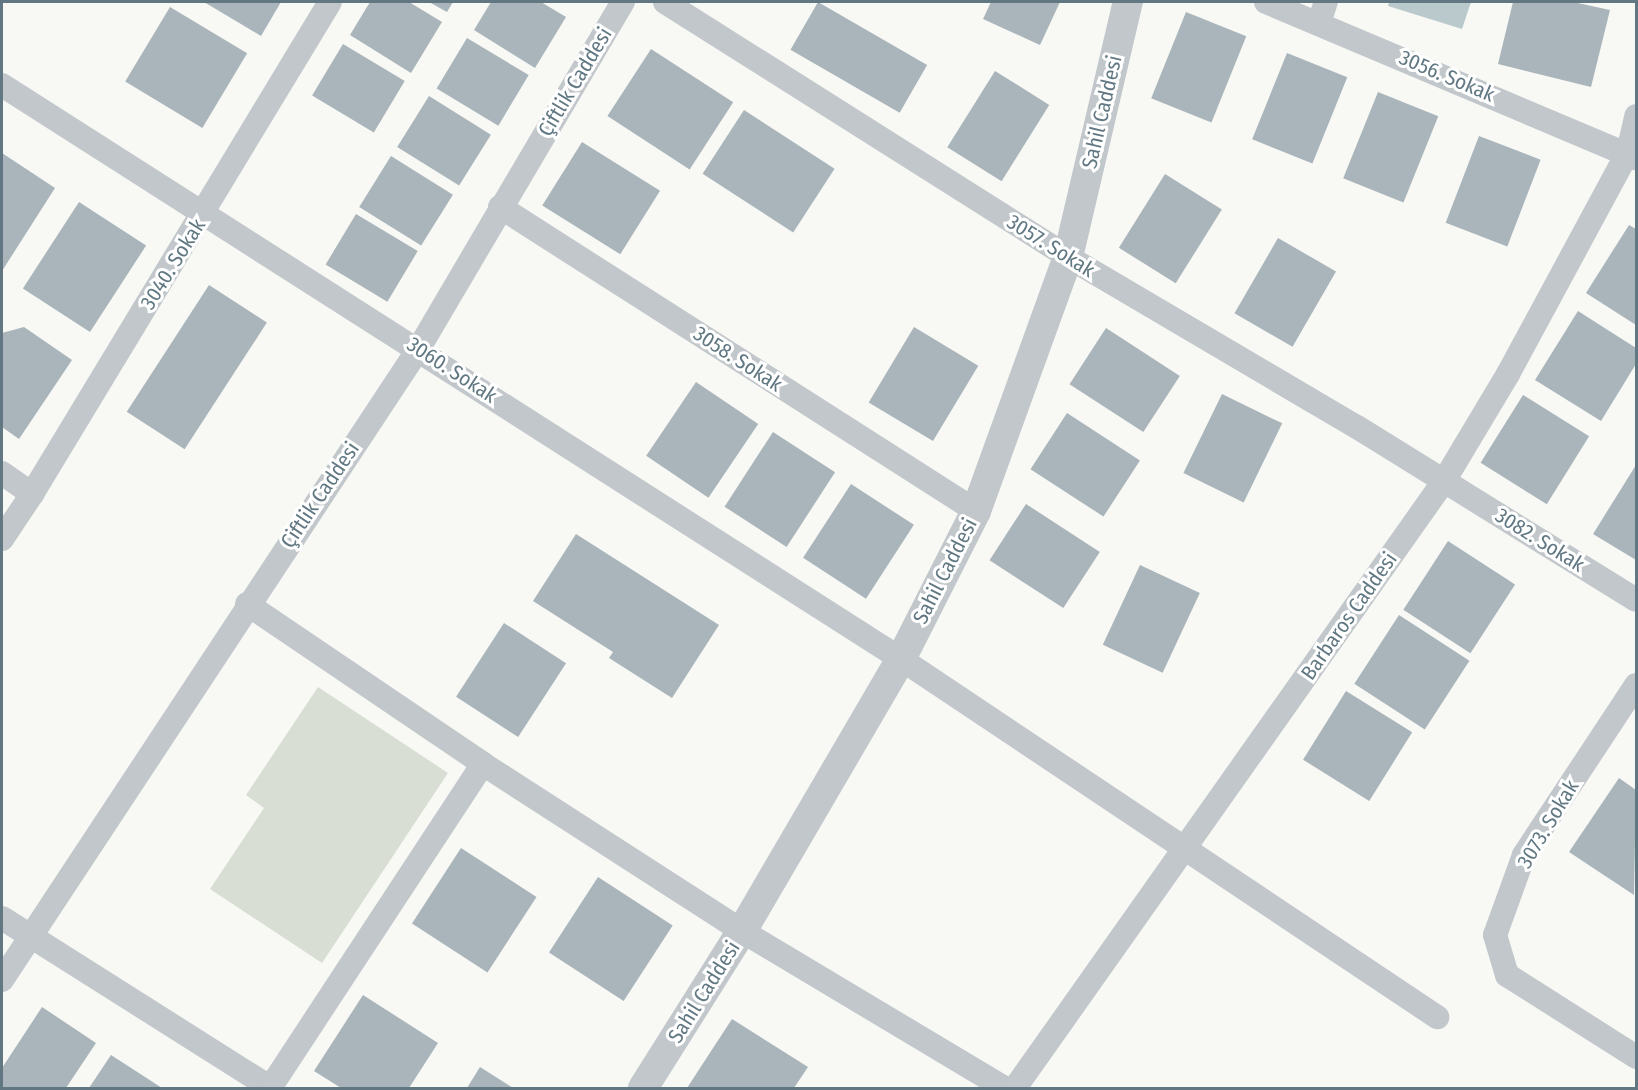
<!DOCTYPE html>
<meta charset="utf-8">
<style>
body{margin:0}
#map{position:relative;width:1638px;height:1090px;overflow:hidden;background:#f8f8f5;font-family:"Fira Sans Condensed",sans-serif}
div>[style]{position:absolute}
.green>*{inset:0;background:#d9ded4}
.water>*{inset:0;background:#b9c9cc}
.building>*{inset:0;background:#a9b5ba;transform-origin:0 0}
.minor>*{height:24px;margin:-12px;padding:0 12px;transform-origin:12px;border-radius:12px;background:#c1c7ca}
.tertiary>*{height:30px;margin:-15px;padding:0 15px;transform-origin:15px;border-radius:15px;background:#c1c7ca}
span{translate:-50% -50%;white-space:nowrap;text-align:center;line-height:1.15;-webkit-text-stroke:6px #fff;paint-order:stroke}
.street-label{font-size:21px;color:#617883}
.frame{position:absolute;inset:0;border:3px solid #617883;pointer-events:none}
</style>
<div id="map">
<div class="green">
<i style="clip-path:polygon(318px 687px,448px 773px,322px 963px,210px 889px,264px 808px,246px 795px)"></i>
</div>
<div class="water">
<i style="clip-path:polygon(1389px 2px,1471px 2px,1462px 29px,1388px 6px)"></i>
</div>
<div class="building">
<i style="clip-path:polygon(204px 2px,281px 2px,261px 36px)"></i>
<i style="clip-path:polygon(370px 2px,409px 2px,442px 22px,411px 73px,350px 35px)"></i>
<i style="clip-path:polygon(429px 2px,453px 2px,447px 12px)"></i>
<i style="clip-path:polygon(491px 2px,541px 2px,566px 17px,535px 68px,474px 30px)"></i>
<i style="left:818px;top:2px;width:126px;height:55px;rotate:30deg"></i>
<i style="clip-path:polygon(991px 2px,1060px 2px,1040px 45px,983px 19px)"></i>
<i style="clip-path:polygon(1513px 2px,1573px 2px,1610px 10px,1591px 87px,1498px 64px)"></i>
<i style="left:170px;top:7px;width:90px;height:87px;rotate:31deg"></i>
<i style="left:1186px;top:12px;width:65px;height:93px;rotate:22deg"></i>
<i style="left:467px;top:38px;width:72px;height:59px;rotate:31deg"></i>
<i style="left:343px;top:44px;width:72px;height:60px;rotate:31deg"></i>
<i style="left:651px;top:49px;width:98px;height:80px;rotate:33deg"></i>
<i style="left:1287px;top:53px;width:65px;height:93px;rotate:22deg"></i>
<i style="left:995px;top:71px;width:64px;height:90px;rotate:32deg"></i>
<i style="left:1378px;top:92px;width:65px;height:93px;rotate:22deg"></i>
<i style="left:429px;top:96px;width:73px;height:60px;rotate:32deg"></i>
<i style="left:744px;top:110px;width:108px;height:76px;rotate:33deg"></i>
<i style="left:1479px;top:136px;width:66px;height:93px;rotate:21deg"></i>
<i style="left:582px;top:142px;width:92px;height:75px;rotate:32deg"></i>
<i style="clip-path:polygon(2px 153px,55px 188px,2px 271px)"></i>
<i style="left:391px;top:156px;width:73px;height:60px;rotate:32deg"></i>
<i style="left:1165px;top:174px;width:67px;height:87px;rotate:32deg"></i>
<i style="left:79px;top:202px;width:80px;height:103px;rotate:33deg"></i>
<i style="left:356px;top:214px;width:72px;height:59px;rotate:31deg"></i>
<i style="clip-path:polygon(1629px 225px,1636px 229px,1636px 325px,1586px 293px)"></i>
<i style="left:1278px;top:238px;width:67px;height:87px;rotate:30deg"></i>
<i style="left:209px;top:285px;width:69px;height:151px;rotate:33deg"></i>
<i style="clip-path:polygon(1578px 311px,1636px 348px,1636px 364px,1601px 421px,1535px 380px)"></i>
<i style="clip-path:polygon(24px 327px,72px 360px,19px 439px,2px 427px,2px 333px)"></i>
<i style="left:914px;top:327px;width:75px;height:88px;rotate:31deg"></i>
<i style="left:1106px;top:328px;width:88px;height:67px;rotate:33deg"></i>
<i style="left:696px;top:382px;width:75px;height:89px;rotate:34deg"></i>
<i style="left:1222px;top:394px;width:67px;height:88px;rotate:26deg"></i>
<i style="left:1523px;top:395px;width:78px;height:80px;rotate:32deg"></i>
<i style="left:1067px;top:413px;width:87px;height:67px;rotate:33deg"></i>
<i style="left:773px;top:432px;width:74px;height:89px;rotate:33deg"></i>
<i style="clip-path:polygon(1636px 465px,1636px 560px,1593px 534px)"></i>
<i style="left:851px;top:484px;width:75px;height:88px;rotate:33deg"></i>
<i style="left:1026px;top:504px;width:88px;height:67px;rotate:33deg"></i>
<i style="clip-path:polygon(576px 534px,719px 625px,672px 698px,609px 658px,613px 652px,533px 601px)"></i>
<i style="left:1448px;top:541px;width:80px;height:82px;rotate:33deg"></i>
<i style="left:1140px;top:565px;width:66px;height:88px;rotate:25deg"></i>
<i style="left:1399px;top:615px;width:84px;height:82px;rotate:33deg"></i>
<i style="left:504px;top:623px;width:74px;height:88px;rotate:33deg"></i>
<i style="left:1346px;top:691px;width:78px;height:81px;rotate:32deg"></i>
<i style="clip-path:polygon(1619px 778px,1636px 790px,1634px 895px,1569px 852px)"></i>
<i style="left:461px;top:848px;width:90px;height:90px;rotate:33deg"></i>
<i style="left:598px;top:877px;width:89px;height:90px;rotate:33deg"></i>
<i style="clip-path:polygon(363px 995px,438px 1043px,409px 1088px,341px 1088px,314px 1071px)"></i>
<i style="clip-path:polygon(42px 1007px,96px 1043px,66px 1088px,2px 1088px,2px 1068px)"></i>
<i style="clip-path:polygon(732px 1019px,808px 1067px,794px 1088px,687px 1088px)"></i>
<i style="clip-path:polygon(111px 1055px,162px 1088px,89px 1088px)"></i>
<i style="clip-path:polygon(480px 1067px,513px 1088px,467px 1088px)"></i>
</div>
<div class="minor">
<i style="left:665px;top:2px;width:477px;rotate:32.3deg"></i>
<i style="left:1068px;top:257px;width:335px;rotate:30.5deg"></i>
<i style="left:1357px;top:427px;width:328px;rotate:31.8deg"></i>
<i style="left:1266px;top:2px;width:402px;rotate:22.9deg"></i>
<i style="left:1319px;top:23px;width:22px;rotate:-72deg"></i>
<i style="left:2px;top:85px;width:1067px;rotate:32.56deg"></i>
<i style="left:901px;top:659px;width:645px;rotate:33.74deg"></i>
<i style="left:500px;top:207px;width:565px;rotate:32.56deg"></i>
<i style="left:2px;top:473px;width:37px;rotate:35deg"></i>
<i style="left:32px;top:494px;width:575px;rotate:-58.8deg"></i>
<i style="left:2px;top:539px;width:54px;rotate:-56.3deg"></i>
<i style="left:247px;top:604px;width:285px;rotate:34.1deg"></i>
<i style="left:483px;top:764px;width:308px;rotate:32.8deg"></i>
<i style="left:742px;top:931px;width:305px;rotate:30.9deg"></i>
<i style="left:1636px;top:685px;width:204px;rotate:123.4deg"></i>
<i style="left:1524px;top:855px;width:85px;rotate:109.9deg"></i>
<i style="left:1495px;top:935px;width:42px;rotate:73.3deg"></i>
<i style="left:1507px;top:975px;width:153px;rotate:32.4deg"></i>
<i style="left:2px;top:918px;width:318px;rotate:32.3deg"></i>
<i style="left:2px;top:980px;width:757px;rotate:-56.58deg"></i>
<i style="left:419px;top:348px;width:402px;rotate:-59.5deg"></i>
<i style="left:270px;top:1088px;width:388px;rotate:-56.7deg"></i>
<i style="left:1015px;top:1088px;width:743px;rotate:-54.75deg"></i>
<i style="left:1444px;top:481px;width:125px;rotate:-59.1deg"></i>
<i style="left:1508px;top:374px;width:252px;rotate:-61.6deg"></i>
<i style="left:1628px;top:152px;width:37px;rotate:-77deg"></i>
</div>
<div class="tertiary">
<i style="left:643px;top:1088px;width:186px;rotate:-57.8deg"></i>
<i style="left:742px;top:931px;width:315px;rotate:-59.7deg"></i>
<i style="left:901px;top:659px;width:166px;rotate:-63.1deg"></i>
<i style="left:976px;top:511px;width:270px;rotate:-70.1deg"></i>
<i style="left:1068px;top:257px;width:262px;rotate:-76.8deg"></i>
</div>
<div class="street-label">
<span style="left:1447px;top:76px;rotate:23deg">3056. Sokak</span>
<span style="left:575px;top:82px;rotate:-59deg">Çiftlik Caddesi</span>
<span style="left:1102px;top:112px;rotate:-77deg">Sahil Caddesi</span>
<span style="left:1051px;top:246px;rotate:32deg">3057. Sokak</span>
<span style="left:173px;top:264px;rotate:-58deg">3040. Sokak</span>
<span style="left:738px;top:359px;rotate:33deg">3058. Sokak</span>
<span style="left:452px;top:370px;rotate:33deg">3060. Sokak</span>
<span style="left:320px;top:495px;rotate:-56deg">Çiftlik Caddesi</span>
<span style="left:1540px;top:540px;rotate:32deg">3082. Sokak</span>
<span style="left:945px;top:571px;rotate:-63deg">Sahil Caddesi</span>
<span style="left:1349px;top:616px;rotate:-55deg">Barbaros Caddesi</span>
<span style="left:1548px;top:824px;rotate:-59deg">3073. Sokak</span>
<span style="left:704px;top:992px;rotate:-58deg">Sahil Caddesi</span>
</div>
<div class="frame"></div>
</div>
